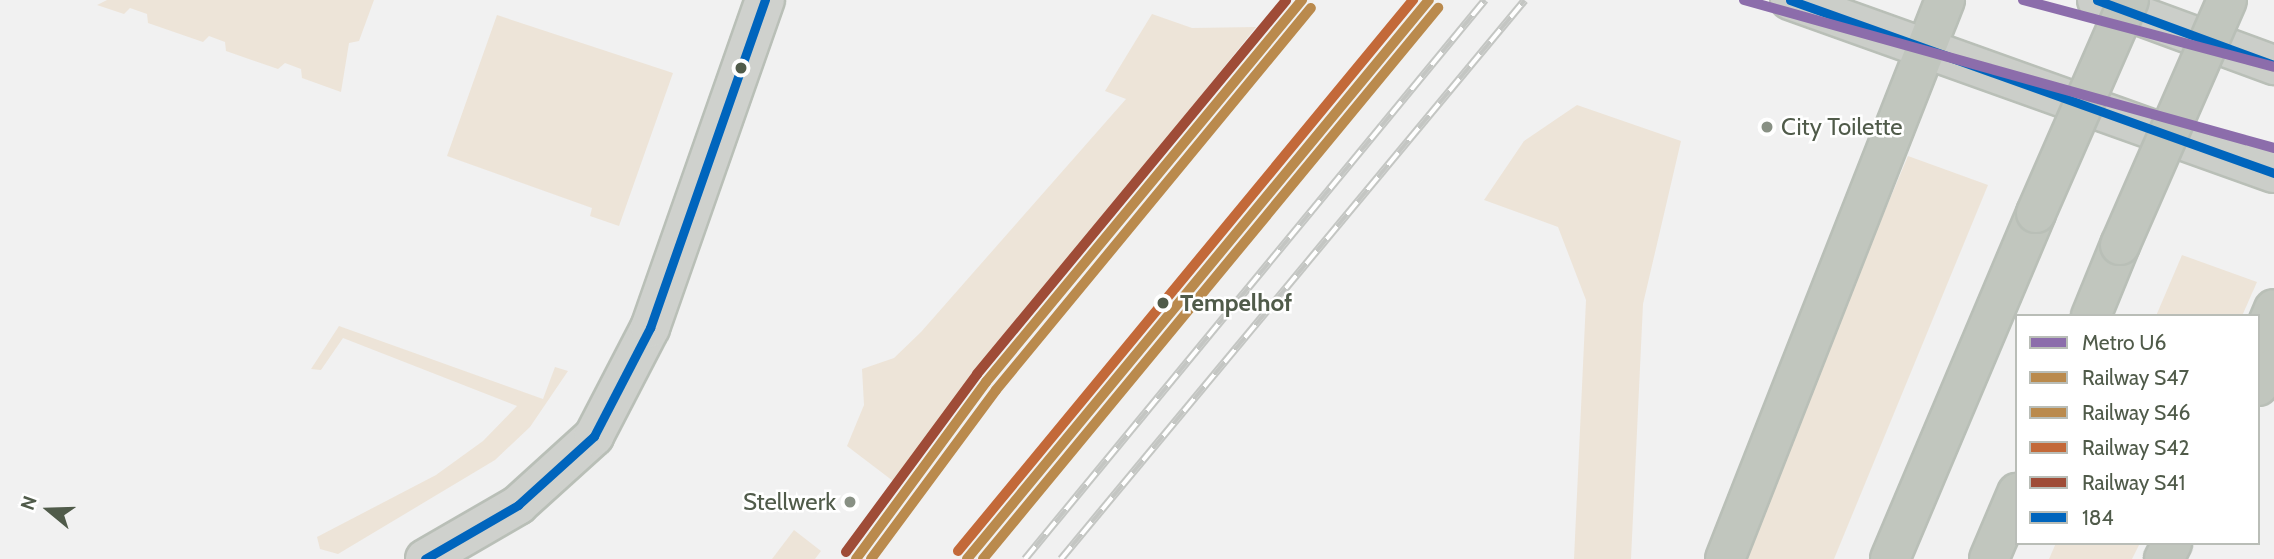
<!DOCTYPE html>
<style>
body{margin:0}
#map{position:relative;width:2274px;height:559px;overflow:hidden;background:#f1f1f1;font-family:Cabin,sans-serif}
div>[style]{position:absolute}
.green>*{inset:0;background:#ede4d8}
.roads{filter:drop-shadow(2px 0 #b9bfb7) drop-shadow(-2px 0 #b9bfb7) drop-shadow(0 2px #b9bfb7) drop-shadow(0 -2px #b9bfb7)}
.minor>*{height:38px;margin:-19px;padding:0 19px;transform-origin:19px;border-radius:19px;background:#cfd1cd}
.major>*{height:38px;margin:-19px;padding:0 19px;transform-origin:19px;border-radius:19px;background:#cbcec9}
.highway>*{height:38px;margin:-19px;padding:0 19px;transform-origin:19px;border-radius:19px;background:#c1c6be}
.rail>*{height:8px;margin-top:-4px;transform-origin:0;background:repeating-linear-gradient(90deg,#fff 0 16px,#c4c6c3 0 32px);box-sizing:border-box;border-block:2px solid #c4c6c3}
.bridges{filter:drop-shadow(2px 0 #b9bfb7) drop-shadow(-2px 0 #b9bfb7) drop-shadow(0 2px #b9bfb7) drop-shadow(0 -2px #b9bfb7)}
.highway-bridge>*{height:38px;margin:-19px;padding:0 19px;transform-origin:19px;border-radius:19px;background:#c1c6be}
.bus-1>*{height:9px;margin:-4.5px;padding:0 4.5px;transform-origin:4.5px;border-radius:4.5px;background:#0065bd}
.rail-1>*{height:10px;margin:-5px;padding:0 5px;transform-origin:5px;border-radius:5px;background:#ba8a4d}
.rail-2>*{height:10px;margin:-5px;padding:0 5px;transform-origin:5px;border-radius:5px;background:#ba8a4d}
.rail-3>*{height:10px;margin:-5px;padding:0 5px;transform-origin:5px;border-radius:5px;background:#c36939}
.rail-4>*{height:10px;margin:-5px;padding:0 5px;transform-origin:5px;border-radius:5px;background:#9f4c37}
.metro-1>*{height:10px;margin:-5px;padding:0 5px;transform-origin:5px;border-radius:5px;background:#8c6dab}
.dots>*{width:19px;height:19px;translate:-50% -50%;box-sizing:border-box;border:4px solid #fff;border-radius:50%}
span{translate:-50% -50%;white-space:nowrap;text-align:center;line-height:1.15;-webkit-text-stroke:5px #fff;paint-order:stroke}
.poi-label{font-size:24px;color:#505b4a}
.left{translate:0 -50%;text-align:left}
.right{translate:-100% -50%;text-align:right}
.stop-label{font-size:24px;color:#505b4a;font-weight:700}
.legend{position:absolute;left:2015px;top:314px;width:245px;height:231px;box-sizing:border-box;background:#fff;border:2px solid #b9bdb7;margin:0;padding:9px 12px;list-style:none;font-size:21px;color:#505b4a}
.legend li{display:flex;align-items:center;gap:14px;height:35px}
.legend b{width:35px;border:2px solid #b9bdb7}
.north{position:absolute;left:14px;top:475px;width:70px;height:70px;-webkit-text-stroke:5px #fff;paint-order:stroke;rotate:289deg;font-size:19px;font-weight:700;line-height:28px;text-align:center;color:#505b4a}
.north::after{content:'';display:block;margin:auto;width:24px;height:32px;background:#505b4a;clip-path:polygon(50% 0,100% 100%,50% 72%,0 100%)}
</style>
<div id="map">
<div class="green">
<i style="clip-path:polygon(107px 0,374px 0,359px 41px,349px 43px,341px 92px,302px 78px,301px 69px,285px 63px,278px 69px,226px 51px,225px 42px,209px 36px,203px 42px,148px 23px,147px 14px,130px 8px,124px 14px,97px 5px)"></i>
<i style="clip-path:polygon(1152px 14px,1192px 28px,1256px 27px,893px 481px,847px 446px,864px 405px,862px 369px,894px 358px,921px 332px,1126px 99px,1105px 91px)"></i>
<i style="clip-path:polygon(497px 15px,673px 73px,619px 226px,590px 216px,592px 208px,447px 156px)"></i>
<i style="clip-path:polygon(1577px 105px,1681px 141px,1643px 304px,1631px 559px,1574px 559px,1586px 300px,1558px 227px,1484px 200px,1524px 141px)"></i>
<i style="clip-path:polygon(1908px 156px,1988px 185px,1834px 559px,1745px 559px,1789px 438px)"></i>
<i style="clip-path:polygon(2182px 255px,2257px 282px,2242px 316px,2156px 316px)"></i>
<i style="clip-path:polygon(339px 326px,543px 399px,555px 367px,568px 371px,530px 427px,495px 460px,338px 554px,320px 549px,317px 537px,436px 475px,483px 441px,517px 406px,343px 338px,321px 370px,311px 369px)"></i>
<i style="clip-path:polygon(794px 530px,821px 551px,815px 559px,772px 559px)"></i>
<i style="clip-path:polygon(2056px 543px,2140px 543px,2132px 559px,2049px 559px)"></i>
</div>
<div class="roads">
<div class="minor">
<i style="left:425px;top:559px;width:108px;rotate:-30.1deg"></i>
<i style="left:518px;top:505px;width:103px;rotate:-42.2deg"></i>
<i style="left:594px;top:436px;width:122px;rotate:-62.6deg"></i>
<i style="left:650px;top:328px;width:348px;rotate:-70.7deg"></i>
</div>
<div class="major">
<i style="left:1790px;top:0;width:514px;rotate:19.67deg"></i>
<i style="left:2097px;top:0;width:189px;rotate:20.2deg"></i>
</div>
<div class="highway">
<i style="left:2091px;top:316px;width:77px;rotate:-67.8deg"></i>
<i style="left:2258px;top:347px;width:41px;rotate:-67.2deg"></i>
<i style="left:2258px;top:386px;width:24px;rotate:-48deg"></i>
<i style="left:1725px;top:559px;width:601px;rotate:-68.52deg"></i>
<i style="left:1890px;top:559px;width:376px;rotate:-67.1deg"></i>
<i style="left:1989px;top:559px;width:72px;rotate:-67deg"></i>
<i style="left:2164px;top:559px;width:18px;rotate:-63deg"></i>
</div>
</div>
<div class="rail">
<i style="left:1025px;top:559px;width:724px;rotate:-50.55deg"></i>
<i style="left:1061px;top:559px;width:726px;rotate:-50.31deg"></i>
</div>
<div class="bridges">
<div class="highway-bridge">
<i style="left:2036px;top:213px;width:232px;rotate:-66.4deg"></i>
<i style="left:2120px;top:245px;width:267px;rotate:-66.4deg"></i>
</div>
</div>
<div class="bus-1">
<i style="left:1790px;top:0;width:514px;rotate:19.67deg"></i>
<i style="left:2097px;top:0;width:189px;rotate:20.2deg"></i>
<i style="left:425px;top:559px;width:108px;rotate:-30.1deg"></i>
<i style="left:518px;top:505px;width:103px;rotate:-42.2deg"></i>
<i style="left:594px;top:436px;width:122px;rotate:-62.6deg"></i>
<i style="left:650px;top:328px;width:348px;rotate:-70.7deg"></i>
</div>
<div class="rail-1">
<i style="left:856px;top:559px;width:220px;rotate:-53.7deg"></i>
<i style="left:986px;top:382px;width:496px;rotate:-50.4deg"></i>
<i style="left:967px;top:559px;width:725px;rotate:-50.43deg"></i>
</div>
<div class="rail-2">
<i style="left:871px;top:559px;width:210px;rotate:-53.5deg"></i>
<i style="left:996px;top:390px;width:495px;rotate:-50.5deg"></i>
<i style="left:983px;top:559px;width:715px;rotate:-50.45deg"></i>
</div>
<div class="rail-3">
<i style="left:958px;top:551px;width:715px;rotate:-50.45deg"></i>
</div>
<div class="rail-4">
<i style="left:846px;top:552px;width:221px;rotate:-53.6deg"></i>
<i style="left:977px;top:374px;width:485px;rotate:-50.4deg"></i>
</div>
<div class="metro-1">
<i style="left:1744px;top:0;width:550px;rotate:15.6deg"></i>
<i style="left:2023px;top:0;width:260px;rotate:14.9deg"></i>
</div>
<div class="dots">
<i style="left:741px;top:68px;background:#505b4a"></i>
<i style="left:1767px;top:127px;background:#889084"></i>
<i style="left:1163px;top:303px;background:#505b4a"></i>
<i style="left:850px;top:502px;background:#889084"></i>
</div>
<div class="poi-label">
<span class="left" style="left:1781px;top:127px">City Toilette</span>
<span class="right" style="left:836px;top:502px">Stellwerk</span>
</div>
<div class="stop-label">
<span class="left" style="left:1180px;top:303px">Tempelhof</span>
</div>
<ul class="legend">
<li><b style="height:9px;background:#8c6dab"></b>Metro U6</li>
<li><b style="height:9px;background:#ba8a4d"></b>Railway S47</li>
<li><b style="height:9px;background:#ba8a4d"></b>Railway S46</li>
<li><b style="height:9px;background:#c36939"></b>Railway S42</li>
<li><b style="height:9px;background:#9f4c37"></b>Railway S41</li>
<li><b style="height:9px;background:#0065bd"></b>184</li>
</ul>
<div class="north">N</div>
</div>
